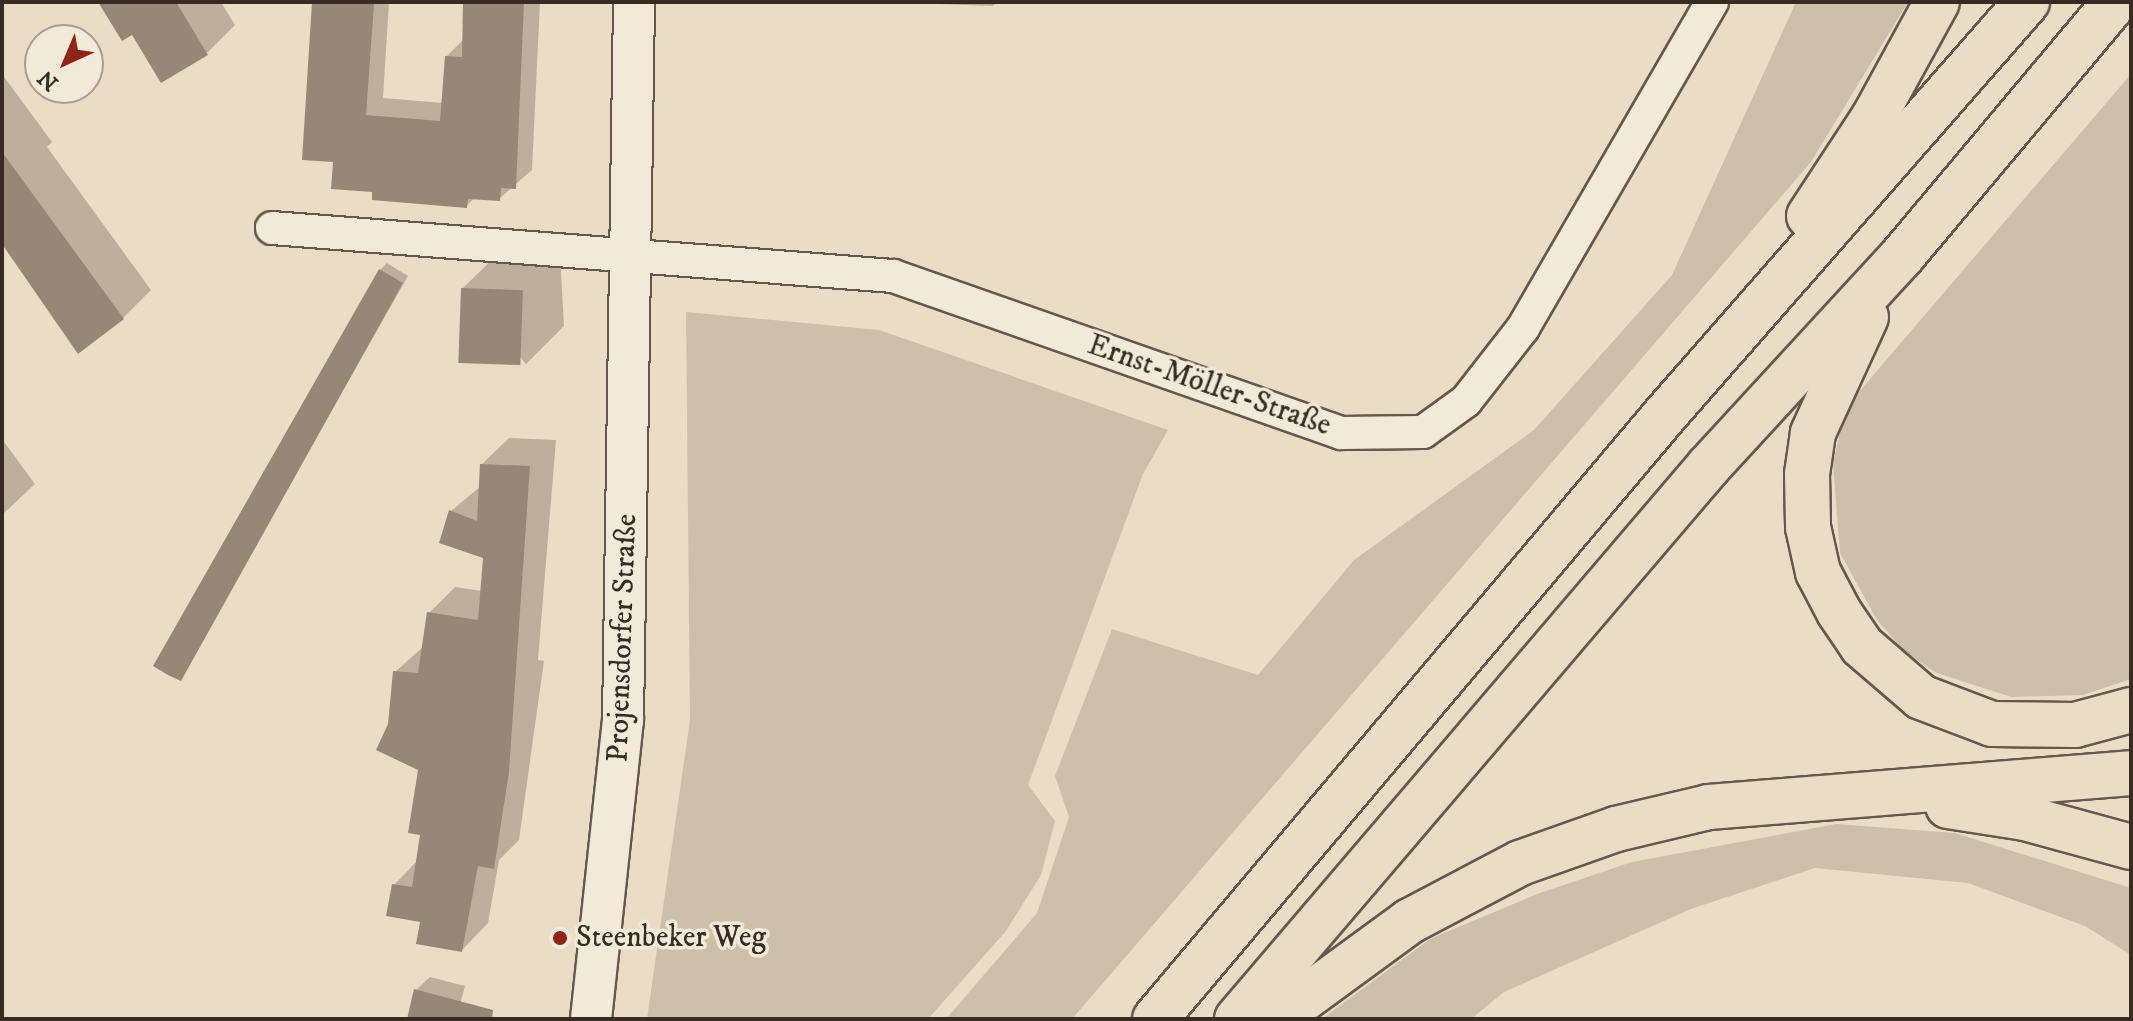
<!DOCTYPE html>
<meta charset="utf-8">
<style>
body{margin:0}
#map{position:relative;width:2133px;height:1021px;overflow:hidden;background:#ebddc5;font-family:"IM FELL DW Pica",serif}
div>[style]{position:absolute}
.green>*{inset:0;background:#cdbfa9}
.shadow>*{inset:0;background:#0003}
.building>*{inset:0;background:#958877;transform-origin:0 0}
.roads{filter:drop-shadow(2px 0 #65584c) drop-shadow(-2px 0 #65584c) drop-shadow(0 2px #65584c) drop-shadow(0 -2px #65584c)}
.minor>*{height:32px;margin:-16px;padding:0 16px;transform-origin:16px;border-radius:16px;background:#f2e9d9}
.tertiary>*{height:40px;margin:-20px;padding:0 20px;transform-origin:20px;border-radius:20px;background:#f2e9d9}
.trunk>*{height:44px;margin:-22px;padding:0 22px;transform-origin:22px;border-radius:22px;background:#ebddc5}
.dots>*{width:22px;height:22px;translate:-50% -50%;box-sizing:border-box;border:4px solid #f2e9d9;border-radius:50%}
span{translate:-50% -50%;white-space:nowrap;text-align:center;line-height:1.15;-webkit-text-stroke:7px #f2e9d9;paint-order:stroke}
.street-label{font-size:30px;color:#382b23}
.poi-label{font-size:30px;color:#382b23}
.left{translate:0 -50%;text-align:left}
.frame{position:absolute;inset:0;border:4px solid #382b23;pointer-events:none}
.north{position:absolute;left:24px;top:24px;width:80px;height:80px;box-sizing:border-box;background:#f2e9d9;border:2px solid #a89d90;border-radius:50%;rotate:224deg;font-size:22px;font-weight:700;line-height:32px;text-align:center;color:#382b23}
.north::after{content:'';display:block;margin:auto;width:28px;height:36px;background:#8f2418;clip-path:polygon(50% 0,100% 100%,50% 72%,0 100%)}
</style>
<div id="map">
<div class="green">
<i style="clip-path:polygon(1796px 2px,1908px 2px,1811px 162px,1072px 1019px,946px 1019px,1037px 913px,1069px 817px,1055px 776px,1112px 629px,1258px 675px,1354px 560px,1534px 430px,1672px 275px)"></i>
<i style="clip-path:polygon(2131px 74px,2131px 679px,2083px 695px,2011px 697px,1937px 673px,1905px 652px,1877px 620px,1840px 553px,1833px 463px,1846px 407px)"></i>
<i style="clip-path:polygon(686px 312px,879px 330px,1168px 430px,1143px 474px,1028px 785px,1055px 821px,1041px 875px,1006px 931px,928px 1019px,647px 1019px,690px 720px)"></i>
<i style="clip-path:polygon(1836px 824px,1955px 833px,2131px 888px,2131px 955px,2085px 926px,1968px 883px,1815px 868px,1691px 909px,1504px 992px,1471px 1019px,1322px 1019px,1430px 939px,1537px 894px,1632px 862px)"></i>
</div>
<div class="shadow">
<i style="clip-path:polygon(100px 2px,221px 2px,235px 25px,207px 53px)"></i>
<i style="clip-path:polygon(314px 2px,389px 2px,383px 98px,443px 103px,446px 57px,464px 39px,465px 2px,540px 2px,532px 170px,499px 199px,475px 198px,466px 206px,375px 190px,335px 160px,304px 158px)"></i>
<i style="clip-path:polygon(884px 2px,997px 2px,993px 6px)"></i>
<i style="clip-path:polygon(2px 74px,52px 142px,47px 147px,151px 290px,123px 318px,2px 241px)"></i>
<i style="clip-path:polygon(501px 251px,560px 253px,564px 326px,526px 364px,463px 288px)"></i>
<i style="clip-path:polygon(387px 263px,408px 276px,180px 678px,380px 270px)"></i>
<i style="clip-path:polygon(509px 438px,556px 440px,538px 660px,544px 661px,519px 840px,499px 860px,488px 923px,462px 950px,422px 920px,394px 885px,418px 860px,423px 833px,420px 768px,390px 725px,395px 672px,424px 646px,429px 613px,455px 587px,482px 591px,485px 556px,451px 511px,481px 486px,482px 464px)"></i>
<i style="clip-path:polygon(2px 439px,35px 484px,2px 515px)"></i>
<i style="clip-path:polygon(430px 977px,465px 986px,456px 1019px,409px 1019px,416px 990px)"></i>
</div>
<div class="building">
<i style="clip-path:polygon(98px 2px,176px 2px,208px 55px,161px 83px,132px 35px,122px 41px)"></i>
<i style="clip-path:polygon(312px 2px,374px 4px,366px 115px,440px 121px,445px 56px,462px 57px,463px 2px,524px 2px,516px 189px,501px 188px,500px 201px,468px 199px,467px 208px,372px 200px,372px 192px,331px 189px,333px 162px,302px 160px)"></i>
<i style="clip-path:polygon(2px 152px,124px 319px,78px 354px,2px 244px)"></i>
<i style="clip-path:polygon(379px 269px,403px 283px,181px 681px,168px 675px,153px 666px)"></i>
<i style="left:461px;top:288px;width:62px;height:75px;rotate:2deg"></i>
<i style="clip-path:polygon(480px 464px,530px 466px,509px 772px,494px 869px,478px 866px,462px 952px,416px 944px,420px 922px,386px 916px,392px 884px,412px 887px,420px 835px,408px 833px,418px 770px,376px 750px,388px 724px,393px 671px,418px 673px,427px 612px,478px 620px,483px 558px,439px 543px,449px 510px,477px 521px)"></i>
<i style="clip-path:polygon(414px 989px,493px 1010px,492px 1019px,407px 1019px)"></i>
</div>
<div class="roads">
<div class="minor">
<i style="left:272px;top:228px;width:623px;rotate:4.42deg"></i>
<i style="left:893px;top:276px;width:475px;rotate:19.3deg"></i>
<i style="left:1341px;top:433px;width:82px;rotate:-0.7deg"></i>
<i style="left:1423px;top:432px;width:53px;rotate:-35.8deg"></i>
<i style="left:1466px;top:401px;width:93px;rotate:-52deg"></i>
<i style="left:1523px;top:328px;width:377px;rotate:-59.9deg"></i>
</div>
<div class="tertiary">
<i style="left:591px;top:1019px;width:301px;rotate:-83.9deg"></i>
<i style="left:623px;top:720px;width:718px;rotate:-89.12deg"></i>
</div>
<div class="trunk">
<i style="left:1809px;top:216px;width:118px;rotate:-56.7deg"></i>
<i style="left:1874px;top:117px;width:131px;rotate:-61.3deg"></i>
<i style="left:1866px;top:317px;width:128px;rotate:114.6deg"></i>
<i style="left:1813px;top:433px;width:41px;rotate:98.3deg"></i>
<i style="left:1807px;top:474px;width:53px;rotate:88.9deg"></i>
<i style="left:1808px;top:527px;width:46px;rotate:77.5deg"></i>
<i style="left:1818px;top:572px;width:45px;rotate:62.3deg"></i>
<i style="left:1839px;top:612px;width:41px;rotate:55.9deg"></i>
<i style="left:1862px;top:646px;width:78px;rotate:40.8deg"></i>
<i style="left:1921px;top:697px;width:76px;rotate:20.8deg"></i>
<i style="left:1992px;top:724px;width:83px;rotate:0.7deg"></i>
<i style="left:2075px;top:725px;width:58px;rotate:-15deg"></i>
<i style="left:1948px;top:806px;width:78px;rotate:8.9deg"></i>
<i style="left:2025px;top:818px;width:110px;rotate:15.3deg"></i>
<i style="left:1155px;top:1019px;width:789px;rotate:-49.83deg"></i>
<i style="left:1664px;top:416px;width:551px;rotate:-48.76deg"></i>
<i style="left:1237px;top:1019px;width:727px;rotate:-49.52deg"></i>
<i style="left:1709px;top:466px;width:287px;rotate:-47.4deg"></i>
<i style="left:1903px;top:255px;width:330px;rotate:-50deg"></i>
<i style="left:1276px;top:1019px;width:166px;rotate:-36.2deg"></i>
<i style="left:1410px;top:921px;width:124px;rotate:-27.8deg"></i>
<i style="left:1520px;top:863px;width:102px;rotate:-19.5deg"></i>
<i style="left:1616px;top:829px;width:96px;rotate:-13.3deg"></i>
<i style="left:1709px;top:807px;width:423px;rotate:-4.6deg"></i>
</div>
</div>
<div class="dots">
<i style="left:560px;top:938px;background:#8f2418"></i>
</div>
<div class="street-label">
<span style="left:1209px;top:386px;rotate:19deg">Ernst-Möller-Straße</span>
<span style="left:623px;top:638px;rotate:-88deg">Projensdorfer Straße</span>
</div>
<div class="poi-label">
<span class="left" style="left:576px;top:938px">Steenbeker Weg</span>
</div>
<div class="frame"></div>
<div class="north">N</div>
</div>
